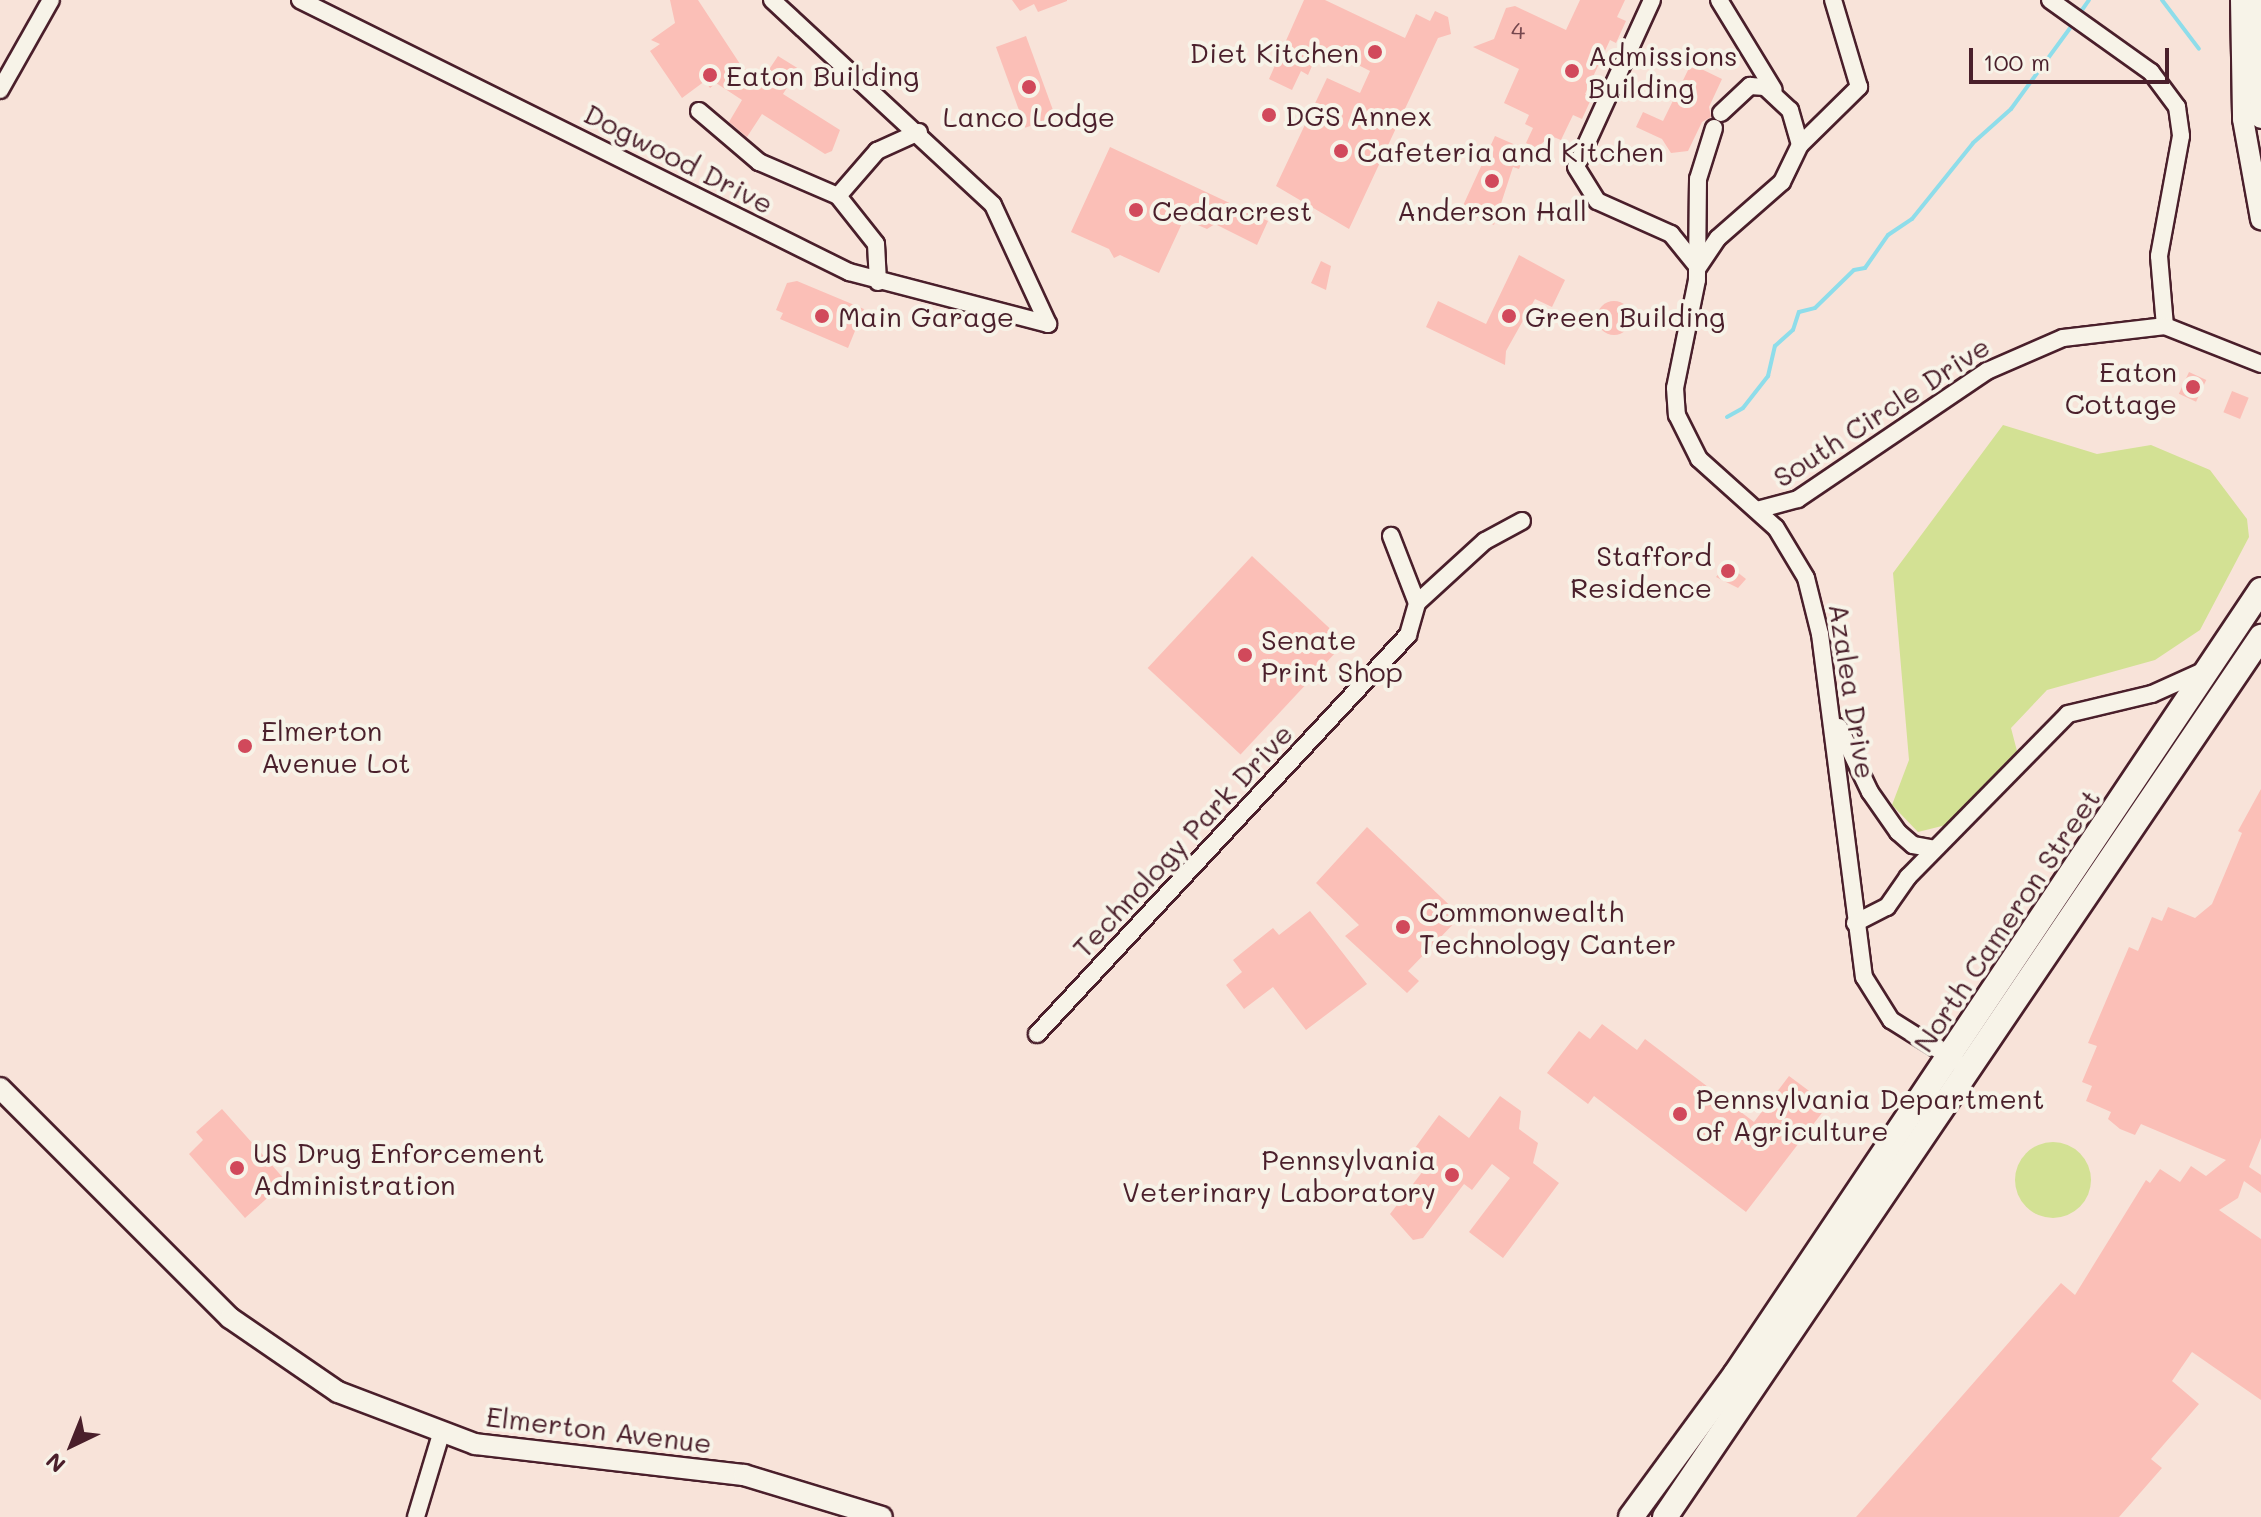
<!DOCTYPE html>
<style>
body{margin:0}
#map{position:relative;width:2261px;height:1517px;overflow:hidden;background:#f8e3d9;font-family:Mali,sans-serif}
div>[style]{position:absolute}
.green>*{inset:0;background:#d3e194}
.round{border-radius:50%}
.stream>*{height:4px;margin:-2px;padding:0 2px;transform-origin:2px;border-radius:2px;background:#8eddea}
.building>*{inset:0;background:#fbbfb7;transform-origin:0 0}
.roads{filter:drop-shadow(2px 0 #4a1f2b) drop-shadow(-2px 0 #4a1f2b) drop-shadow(0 2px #4a1f2b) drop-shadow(0 -2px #4a1f2b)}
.minor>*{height:16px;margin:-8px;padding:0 8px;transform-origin:8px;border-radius:8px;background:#f7f3e8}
.major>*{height:20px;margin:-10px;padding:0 10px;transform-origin:10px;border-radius:10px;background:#f7f3e8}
.highway>*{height:24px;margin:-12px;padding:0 12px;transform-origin:12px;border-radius:12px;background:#f7f3e8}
.dots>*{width:22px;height:22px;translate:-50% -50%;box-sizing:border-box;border:4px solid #f7f3e8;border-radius:50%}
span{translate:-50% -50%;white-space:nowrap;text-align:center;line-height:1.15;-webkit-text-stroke:8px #f7f3e8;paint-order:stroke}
.number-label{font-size:24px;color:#76474e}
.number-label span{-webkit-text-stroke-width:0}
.poi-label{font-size:28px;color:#4a1f2b}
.right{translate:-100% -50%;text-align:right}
.left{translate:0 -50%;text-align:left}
.street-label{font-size:28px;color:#4a1f2b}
.north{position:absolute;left:32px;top:1405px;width:80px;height:80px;-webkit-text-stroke:6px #f7f3e8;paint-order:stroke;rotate:223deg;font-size:22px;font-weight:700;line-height:32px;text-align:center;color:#4a1f2b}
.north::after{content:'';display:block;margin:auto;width:28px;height:36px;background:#4a1f2b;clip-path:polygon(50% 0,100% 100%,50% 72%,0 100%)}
.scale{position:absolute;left:1969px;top:48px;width:200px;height:36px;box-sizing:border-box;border:4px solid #4a1f2b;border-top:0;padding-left:10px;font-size:24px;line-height:28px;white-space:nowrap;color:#4a1f2b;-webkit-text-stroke:6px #f7f3e8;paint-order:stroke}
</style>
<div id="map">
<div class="green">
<i style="clip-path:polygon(2003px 425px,2097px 454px,2151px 445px,2210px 470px,2247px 519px,2249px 537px,2200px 630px,2155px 660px,2047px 690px,2011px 728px,2017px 751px,1946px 825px,1918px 832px,1892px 805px,1909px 760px,1893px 573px)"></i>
<i class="round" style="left:2015px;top:1142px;width:76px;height:76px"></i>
</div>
<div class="stream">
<i style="left:2162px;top:0;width:61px;rotate:52.9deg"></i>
<i style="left:2082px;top:10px;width:12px;rotate:-55deg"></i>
<i style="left:1727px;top:417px;width:18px;rotate:-29deg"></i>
<i style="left:1743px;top:408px;width:41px;rotate:-52deg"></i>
<i style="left:1768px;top:376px;width:31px;rotate:-77deg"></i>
<i style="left:1775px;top:346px;width:24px;rotate:-42deg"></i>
<i style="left:1793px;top:330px;width:19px;rotate:-72deg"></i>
<i style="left:1799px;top:312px;width:16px;rotate:-14deg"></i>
<i style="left:1815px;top:308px;width:54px;rotate:-44.3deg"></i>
<i style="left:1854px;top:270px;width:11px;rotate:-10deg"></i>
<i style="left:1865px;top:268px;width:40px;rotate:-55.1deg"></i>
<i style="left:1888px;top:235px;width:29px;rotate:-34deg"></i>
<i style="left:1912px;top:219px;width:97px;rotate:-51.2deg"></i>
<i style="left:1973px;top:143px;width:51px;rotate:-41.8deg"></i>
<i style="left:2011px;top:109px;width:100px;rotate:-53.9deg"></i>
</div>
<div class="building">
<i style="clip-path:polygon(670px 0,698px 0,742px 67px,762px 80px,778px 56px,799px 69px,783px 94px,840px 130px,832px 151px,825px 154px,762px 114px,747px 137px,729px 122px,742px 100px,716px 83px,710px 88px,705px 81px,682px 98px,650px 51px,660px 44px,651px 40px,675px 23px)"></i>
<i style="clip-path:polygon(1012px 0,1067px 0,1067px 1px,1038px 12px,1034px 4px,1020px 11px)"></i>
<i style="clip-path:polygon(1304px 0,1325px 0,1405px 38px,1416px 14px,1430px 21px,1435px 11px,1448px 17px,1451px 34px,1438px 38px,1349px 229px,1276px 186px,1327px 78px,1360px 93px,1370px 71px,1321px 46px,1308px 75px,1301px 71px,1292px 90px,1269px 79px)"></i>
<i style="clip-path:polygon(1580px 0,1625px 0,1617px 17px,1626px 21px,1616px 43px,1610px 40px,1585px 94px,1592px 97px,1582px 119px,1573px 115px,1561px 140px,1551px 136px,1536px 148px,1526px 143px,1533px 128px,1525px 124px,1529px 115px,1504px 103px,1519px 69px,1473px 47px,1494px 39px,1506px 8px,1515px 6px,1566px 30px)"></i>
<i style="left:1026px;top:36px;width:86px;height:32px;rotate:70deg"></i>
<i style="clip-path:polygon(1691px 64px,1722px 79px,1709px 107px,1711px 117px,1702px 122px,1688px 151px,1671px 153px,1662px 139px,1636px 127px,1643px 112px,1663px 121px)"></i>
<i style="clip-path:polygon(1495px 136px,1527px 150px,1519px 169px,1513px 167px,1494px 225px,1461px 210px)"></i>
<i style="clip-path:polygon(1110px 147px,1268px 221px,1257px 245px,1215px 224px,1207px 229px,1184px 219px,1159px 273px,1120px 255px,1114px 258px,1109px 249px,1071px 232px)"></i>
<i style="clip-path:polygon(1519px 255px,1565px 280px,1552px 307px,1535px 299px,1506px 351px,1505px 365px,1426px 327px,1438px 301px,1486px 324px)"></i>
<i style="clip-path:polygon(1321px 261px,1331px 266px,1326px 290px,1311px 283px)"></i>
<i style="clip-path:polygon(797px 281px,864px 309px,848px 348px,780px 319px,783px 313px,776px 310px,787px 283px)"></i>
<i class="round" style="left:1597px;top:301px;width:34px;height:34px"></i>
<i style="left:2189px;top:372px;width:19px;height:24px;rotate:25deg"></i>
<i style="left:2232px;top:391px;width:18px;height:23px;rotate:22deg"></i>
<i style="left:1252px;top:556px;width:127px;height:153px;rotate:43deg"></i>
<i style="clip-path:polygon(1727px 564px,1746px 579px,1738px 588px,1716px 577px)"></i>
<i style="clip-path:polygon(2261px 789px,2261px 1138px,2249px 1167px,2261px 1175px,2261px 1193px,2244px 1181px,2238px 1198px,2219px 1210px,2261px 1239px,2261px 1400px,2192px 1352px,2172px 1381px,2199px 1404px,2151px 1459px,2162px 1468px,2119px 1517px,1856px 1517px,2061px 1283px,2075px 1295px,2146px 1180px,2150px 1183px,2160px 1169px,2180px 1182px,2191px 1166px,2206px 1176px,2226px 1160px,2141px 1124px,2135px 1135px,2120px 1129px,2108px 1119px,2111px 1112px,2086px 1101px,2092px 1086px,2082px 1082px,2097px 1046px,2088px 1043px,2129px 947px,2138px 951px,2152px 917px,2162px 921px,2168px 907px,2195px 918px,2212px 904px,2242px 833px,2238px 831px)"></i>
<i style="clip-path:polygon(1367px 827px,1461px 916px,1408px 971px,1419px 981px,1407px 993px,1345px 936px,1359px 925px,1316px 883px)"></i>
<i style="clip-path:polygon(1310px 911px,1367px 984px,1306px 1030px,1273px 987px,1244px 1009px,1226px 985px,1242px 972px,1233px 960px,1273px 928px,1279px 935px)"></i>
<i style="clip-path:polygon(1602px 1024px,1637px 1050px,1645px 1039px,1754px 1122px,1789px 1076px,1828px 1105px,1746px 1212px,1594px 1096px,1588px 1104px,1547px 1073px,1579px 1031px,1590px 1039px)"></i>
<i style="clip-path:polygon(1500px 1096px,1521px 1111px,1519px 1129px,1538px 1143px,1533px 1163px,1559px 1183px,1503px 1258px,1469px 1232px,1510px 1178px,1492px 1164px,1472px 1190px,1464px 1184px,1423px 1238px,1413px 1240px,1390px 1214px,1423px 1171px,1418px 1168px,1426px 1157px,1415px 1148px,1439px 1115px,1469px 1138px)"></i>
<i style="clip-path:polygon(222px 1109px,286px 1181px,245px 1218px,189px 1154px,203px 1140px,196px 1132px)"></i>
</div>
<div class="roads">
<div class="minor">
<i style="left:300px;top:0;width:613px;rotate:26.36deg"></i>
<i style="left:849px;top:272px;width:206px;rotate:14.6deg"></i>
<i style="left:772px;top:0;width:301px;rotate:42.8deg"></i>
<i style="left:993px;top:205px;width:131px;rotate:65.2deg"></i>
<i style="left:1652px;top:0;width:183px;rotate:114.5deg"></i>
<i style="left:1576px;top:167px;width:40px;rotate:58deg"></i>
<i style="left:1597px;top:201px;width:81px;rotate:24deg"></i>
<i style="left:1671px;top:234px;width:38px;rotate:51deg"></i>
<i style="left:1719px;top:0;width:105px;rotate:58.6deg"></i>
<i style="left:2050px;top:0;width:124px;rotate:35.5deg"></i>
<i style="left:2151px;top:72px;width:44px;rotate:53.4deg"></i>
<i style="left:2177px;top:107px;width:29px;rotate:82deg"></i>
<i style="left:2181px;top:136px;width:122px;rotate:100.4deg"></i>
<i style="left:2159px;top:256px;width:70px;rotate:85.1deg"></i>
<i style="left:0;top:90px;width:103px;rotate:-60.5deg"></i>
<i style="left:699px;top:111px;width:79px;rotate:40.4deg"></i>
<i style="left:759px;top:162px;width:86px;rotate:23.3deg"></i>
<i style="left:838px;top:196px;width:61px;rotate:51.6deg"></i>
<i style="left:876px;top:244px;width:38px;rotate:87deg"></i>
<i style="left:1721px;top:113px;width:40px;rotate:-43deg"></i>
<i style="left:1750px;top:86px;width:15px;rotate:4deg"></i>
<i style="left:1765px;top:87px;width:34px;rotate:43deg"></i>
<i style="left:1790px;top:110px;width:36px;rotate:74deg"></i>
<i style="left:1714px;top:128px;width:53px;rotate:107.4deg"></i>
<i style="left:1698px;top:179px;width:101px;rotate:90.6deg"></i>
<i style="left:1697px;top:280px;width:110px;rotate:101.5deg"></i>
<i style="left:1675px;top:388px;width:27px;rotate:86deg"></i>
<i style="left:1677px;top:415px;width:49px;rotate:63.4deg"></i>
<i style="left:1699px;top:459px;width:103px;rotate:41.9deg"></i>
<i style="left:1776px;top:528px;width:58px;rotate:59deg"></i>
<i style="left:1806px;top:578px;width:58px;rotate:76deg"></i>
<i style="left:1820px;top:634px;width:346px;rotate:82.7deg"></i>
<i style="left:1864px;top:977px;width:51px;rotate:57.9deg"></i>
<i style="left:1891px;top:1020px;width:77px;rotate:32.2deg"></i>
<i style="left:838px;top:196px;width:60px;rotate:-49.1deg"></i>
<i style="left:877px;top:151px;width:46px;rotate:-24.3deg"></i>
<i style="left:1697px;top:269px;width:37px;rotate:-56deg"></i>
<i style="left:1718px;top:238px;width:85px;rotate:-41.2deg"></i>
<i style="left:1782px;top:182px;width:41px;rotate:-64.1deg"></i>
<i style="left:1800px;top:145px;width:83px;rotate:-44.5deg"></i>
<i style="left:1859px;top:87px;width:91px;rotate:-106.6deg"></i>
<i style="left:1757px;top:510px;width:42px;rotate:-15deg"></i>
<i style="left:1798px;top:499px;width:228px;rotate:-34.1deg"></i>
<i style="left:1987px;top:371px;width:83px;rotate:-23.5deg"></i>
<i style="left:2063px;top:338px;width:103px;rotate:-6.7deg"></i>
<i style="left:2165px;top:326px;width:103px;rotate:21.6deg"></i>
<i style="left:1417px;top:603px;width:92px;rotate:-42.4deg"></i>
<i style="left:1485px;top:541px;width:42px;rotate:-28.4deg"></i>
<i style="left:1839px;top:727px;width:72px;rotate:64.5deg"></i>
<i style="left:1870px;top:792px;width:49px;rotate:55deg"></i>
<i style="left:1898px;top:832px;width:20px;rotate:41deg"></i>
<i style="left:1913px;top:845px;width:22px;rotate:10deg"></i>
<i style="left:1855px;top:923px;width:36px;rotate:-27deg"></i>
<i style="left:1887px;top:907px;width:37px;rotate:-55deg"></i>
<i style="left:1908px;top:877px;width:228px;rotate:-45.5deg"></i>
<i style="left:2068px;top:714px;width:86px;rotate:-13.4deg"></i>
<i style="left:2152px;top:694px;width:54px;rotate:-24.2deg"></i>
<i style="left:1037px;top:1034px;width:545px;rotate:-47.08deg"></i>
<i style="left:1408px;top:635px;width:33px;rotate:-74deg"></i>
<i style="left:1417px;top:603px;width:72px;rotate:-111.2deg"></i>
<i style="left:416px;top:1517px;width:87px;rotate:-73.2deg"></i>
</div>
<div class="major">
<i style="left:2241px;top:0;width:119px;rotate:89deg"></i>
<i style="left:2243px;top:119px;width:102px;rotate:79.8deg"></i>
<i style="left:2258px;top:0;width:118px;rotate:88.5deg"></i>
<i style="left:0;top:1088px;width:325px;rotate:45deg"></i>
<i style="left:230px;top:1318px;width:131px;rotate:34.4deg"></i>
<i style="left:338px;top:1392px;width:147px;rotate:20.8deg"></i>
<i style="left:475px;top:1444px;width:271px;rotate:6.6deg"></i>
<i style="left:744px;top:1475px;width:144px;rotate:16.9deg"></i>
</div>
<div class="highway">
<i style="left:1631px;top:1517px;width:176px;rotate:-53.8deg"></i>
<i style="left:1735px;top:1375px;width:945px;rotate:-56.18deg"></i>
<i style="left:1665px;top:1517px;width:1063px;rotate:-55.89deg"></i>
</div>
</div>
<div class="dots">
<i style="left:1375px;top:52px;background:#d1495b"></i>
<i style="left:1572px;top:71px;background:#d1495b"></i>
<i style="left:710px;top:75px;background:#d1495b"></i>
<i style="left:1029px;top:87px;background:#d1495b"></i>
<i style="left:1269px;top:115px;background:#d1495b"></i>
<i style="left:1341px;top:151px;background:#d1495b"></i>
<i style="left:1492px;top:181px;background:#d1495b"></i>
<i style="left:1136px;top:210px;background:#d1495b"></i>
<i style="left:822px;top:316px;background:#d1495b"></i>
<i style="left:1509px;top:316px;background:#d1495b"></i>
<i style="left:2193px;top:387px;background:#d1495b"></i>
<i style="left:1728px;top:571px;background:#d1495b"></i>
<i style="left:1245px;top:655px;background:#d1495b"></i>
<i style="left:245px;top:746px;background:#d1495b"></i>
<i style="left:1403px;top:927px;background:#d1495b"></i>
<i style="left:1680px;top:1114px;background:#d1495b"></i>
<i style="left:237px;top:1168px;background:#d1495b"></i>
<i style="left:1452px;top:1175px;background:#d1495b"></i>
</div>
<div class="number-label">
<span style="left:1518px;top:30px">4</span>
</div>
<div class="poi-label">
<span class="right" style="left:1359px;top:52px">Diet Kitchen</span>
<span class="left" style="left:1588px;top:71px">Admissions<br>Building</span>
<span class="left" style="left:726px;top:75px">Eaton Building</span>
<span class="left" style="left:1285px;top:115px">DGS Annex</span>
<span style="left:1029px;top:116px">Lanco Lodge</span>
<span class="left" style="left:1357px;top:151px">Cafeteria and Kitchen</span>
<span class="left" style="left:1152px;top:210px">Cedarcrest</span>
<span style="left:1492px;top:210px">Anderson Hall</span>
<span class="left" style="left:838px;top:316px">Main Garage</span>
<span class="left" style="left:1525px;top:316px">Green Building</span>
<span class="right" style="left:2177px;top:387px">Eaton<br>Cottage</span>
<span class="right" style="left:1712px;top:571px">Stafford<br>Residence</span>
<span class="left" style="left:1261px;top:655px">Senate<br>Print Shop</span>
<span class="left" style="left:261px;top:746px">Elmerton<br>Avenue Lot</span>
<span class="left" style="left:1419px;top:927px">Commonwealth<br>Technology Canter</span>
<span class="left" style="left:1696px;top:1114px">Pennsylvania Department<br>of Agriculture</span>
<span class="left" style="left:253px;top:1168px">US Drug Enforcement<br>Administration</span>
<span class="right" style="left:1436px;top:1175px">Pennsylvania<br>Veterinary Laboratory</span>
</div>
<div class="street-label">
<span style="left:679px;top:158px;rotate:27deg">Dogwood Drive</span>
<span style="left:1881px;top:411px;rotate:-33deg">South Circle Drive</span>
<span style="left:1853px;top:691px;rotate:81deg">Azalea Drive</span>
<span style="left:1182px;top:840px;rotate:-47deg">Technology Park Drive</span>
<span style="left:2006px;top:920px;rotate:-56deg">North Cameron Street</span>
<span style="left:599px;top:1429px;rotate:7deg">Elmerton Avenue</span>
</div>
<div class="north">N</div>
<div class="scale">100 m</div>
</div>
